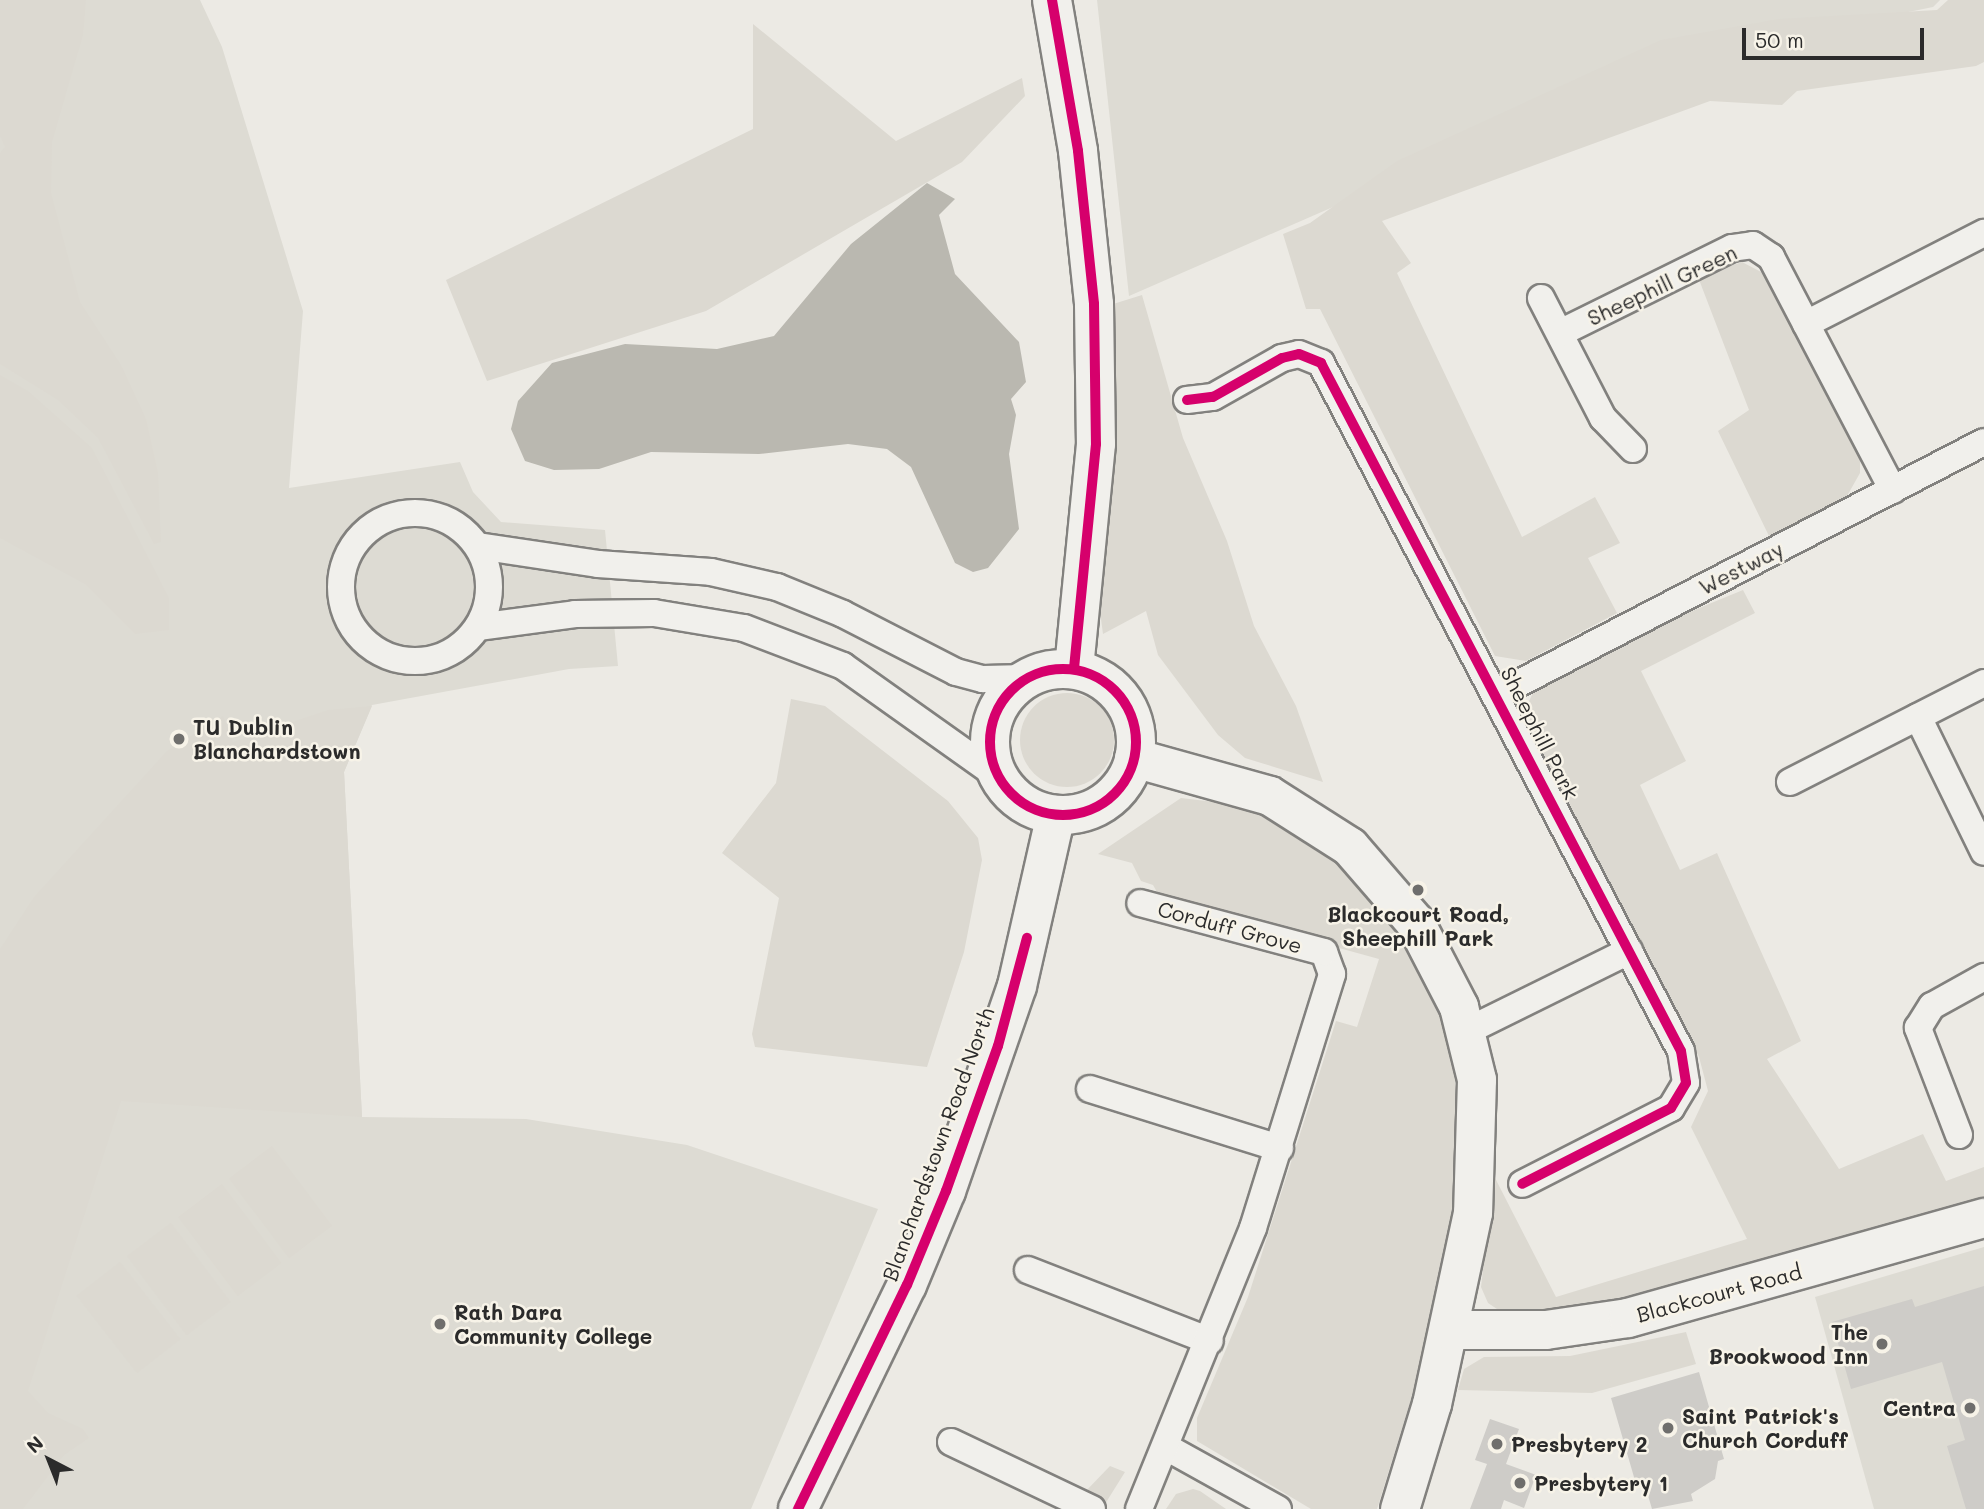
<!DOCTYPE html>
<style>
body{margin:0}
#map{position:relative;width:1984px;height:1509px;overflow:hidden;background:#eceae4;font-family:Mali,sans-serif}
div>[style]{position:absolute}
.built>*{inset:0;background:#dddbd3}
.green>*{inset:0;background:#dcd9d1;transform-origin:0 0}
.round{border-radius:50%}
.water>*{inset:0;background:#bab8b0}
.building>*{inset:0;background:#ceccc8}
.roads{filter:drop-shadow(2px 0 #82817e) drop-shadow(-2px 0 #82817e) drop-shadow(0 2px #82817e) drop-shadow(0 -2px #82817e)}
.street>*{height:26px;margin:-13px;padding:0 13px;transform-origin:13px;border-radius:13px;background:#f1f0ec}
.street>.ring{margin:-13px;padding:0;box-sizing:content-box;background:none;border:26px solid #f1f0ec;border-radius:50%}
.secondary>*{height:38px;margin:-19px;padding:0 19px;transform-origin:19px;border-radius:19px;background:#f1f0ec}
.secondary>.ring{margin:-19px;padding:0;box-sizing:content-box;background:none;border:38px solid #f1f0ec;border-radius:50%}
.cycleway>*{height:10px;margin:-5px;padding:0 5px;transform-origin:5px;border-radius:5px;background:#d6006c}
.cycleway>.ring{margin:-5px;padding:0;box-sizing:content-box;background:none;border:10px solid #d6006c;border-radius:50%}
.dots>*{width:19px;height:19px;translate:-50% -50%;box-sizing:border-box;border:4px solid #f7f3e8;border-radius:50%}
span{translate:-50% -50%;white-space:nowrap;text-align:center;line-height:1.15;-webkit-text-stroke:5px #f7f3e8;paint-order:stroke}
.street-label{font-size:21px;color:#2b2b2b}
.poi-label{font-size:21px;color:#2b2b2b;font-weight:700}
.left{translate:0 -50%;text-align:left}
.right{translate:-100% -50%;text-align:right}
.north{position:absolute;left:14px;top:1425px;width:70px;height:70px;-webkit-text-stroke:5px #f7f3e8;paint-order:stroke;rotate:318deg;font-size:19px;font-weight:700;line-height:28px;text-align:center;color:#2b2b2b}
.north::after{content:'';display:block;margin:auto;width:24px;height:32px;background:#2b2b2b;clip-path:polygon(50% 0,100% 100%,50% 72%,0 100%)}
.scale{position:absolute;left:1742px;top:28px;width:182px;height:32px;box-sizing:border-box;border:4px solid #2b2b2b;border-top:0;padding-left:9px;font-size:21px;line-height:24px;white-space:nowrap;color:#2b2b2b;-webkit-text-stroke:5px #f7f3e8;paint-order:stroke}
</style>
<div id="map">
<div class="built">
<i style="clip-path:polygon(0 0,200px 0,222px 47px,303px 311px,289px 488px,460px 462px,473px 492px,501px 522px,605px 530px,618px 666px,569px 669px,372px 705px,344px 772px,362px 1117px,526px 1119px,687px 1145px,878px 1209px,751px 1509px,0 1509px)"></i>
<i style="clip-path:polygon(1097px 0,1940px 0,1933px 7px,1844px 25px,1404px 176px,1129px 296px)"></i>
<i style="clip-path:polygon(1984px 1247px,1984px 1509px,1874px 1509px,1815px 1297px)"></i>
</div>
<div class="green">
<i style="clip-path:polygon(0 0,86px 0,83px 35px,52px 142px,51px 193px,80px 302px,121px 365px,146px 419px,158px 473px,161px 542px,154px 544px,98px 438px,58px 400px,0 364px,0 153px,5px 147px,0 136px)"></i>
<i style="clip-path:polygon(1948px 0,1984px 0,1984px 62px,1976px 66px,1797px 91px,1782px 105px,1710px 101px,1382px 221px,1411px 263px,1397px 273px,1522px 537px,1595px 497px,1620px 543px,1588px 558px,1617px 613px,1526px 661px,1495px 656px,1320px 309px,1306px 309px,1283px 234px,1310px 223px,1397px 161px,1661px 40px,1779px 19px,1937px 10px)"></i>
<i style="clip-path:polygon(753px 24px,896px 141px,1022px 78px,1025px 96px,962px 162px,706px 311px,487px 381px,446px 280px,753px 129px)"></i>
<i style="clip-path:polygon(1742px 262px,1765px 274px,1773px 286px,1860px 459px,1860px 473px,1847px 496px,1769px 536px,1718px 431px,1749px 410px,1698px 277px)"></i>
<i style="clip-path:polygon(1142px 295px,1183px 438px,1227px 541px,1254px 626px,1296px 706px,1323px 782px,1245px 758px,1218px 735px,1158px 655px,1146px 611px,1103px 634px,1098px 597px,1110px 305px)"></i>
<i style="clip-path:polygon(0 375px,28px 391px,92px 448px,169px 598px,169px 630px,135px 634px,85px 584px,0 538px)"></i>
<i style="clip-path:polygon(1743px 590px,1755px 613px,1641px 671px,1686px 761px,1640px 785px,1680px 870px,1717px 853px,1801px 1041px,1767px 1059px,1839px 1169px,1923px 1134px,1946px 1181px,1984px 1167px,1984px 1198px,1651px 1293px,1569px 1312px,1500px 1311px,1488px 1303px,1481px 1287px,1494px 1176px,1556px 1297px,1747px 1239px,1691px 1127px,1708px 1091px,1699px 1057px,1540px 748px,1526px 708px,1535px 688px,1636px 634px)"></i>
<i class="round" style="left:1020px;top:693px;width:94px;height:94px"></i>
<i style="clip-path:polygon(791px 699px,825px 706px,948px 801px,978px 838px,982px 860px,964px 952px,927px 1067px,755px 1047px,752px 1034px,779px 898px,722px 853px,776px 783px)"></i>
<i style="clip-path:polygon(372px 706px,344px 772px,362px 1117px,121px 1101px,28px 1391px,48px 1413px,83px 1429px,89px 1438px,64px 1455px,23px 1509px,0 1509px,0 949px,34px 897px,167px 751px,223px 716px,233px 742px,328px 710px)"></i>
<i style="clip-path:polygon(1181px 798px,1231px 804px,1270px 816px,1339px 863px,1398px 930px,1442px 1007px,1454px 1052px,1457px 1152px,1448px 1280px,1377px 1509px,1311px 1509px,1197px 1441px,1197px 1418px,1248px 1297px,1336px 1021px,1357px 1027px,1379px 959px,1161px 899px,1153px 885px,1141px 881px,1132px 863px,1098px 854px)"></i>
<i style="left:272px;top:1146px;width:100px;height:54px;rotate:53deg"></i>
<i style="left:222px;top:1184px;width:99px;height:55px;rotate:53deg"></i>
<i style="left:171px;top:1223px;width:99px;height:55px;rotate:53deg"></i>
<i style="left:120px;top:1262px;width:98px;height:55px;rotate:52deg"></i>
<i style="clip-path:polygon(1686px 1332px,1696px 1364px,1592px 1393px,1458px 1390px,1464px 1369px,1484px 1357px,1570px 1356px)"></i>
<i style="clip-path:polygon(1110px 1466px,1125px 1472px,1105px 1504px,1083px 1494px)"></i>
<i style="clip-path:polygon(1193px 1489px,1200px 1491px,1226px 1509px,1166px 1509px,1176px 1494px)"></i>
</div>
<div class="water">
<i style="clip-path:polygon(927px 183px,955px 199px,939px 215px,955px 274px,1019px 342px,1026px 382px,1011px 399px,1016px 415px,1009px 454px,1019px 529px,988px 568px,973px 572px,955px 563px,911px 467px,887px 449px,848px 444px,759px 454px,651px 452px,599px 469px,554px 470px,525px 461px,511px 429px,518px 401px,552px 363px,625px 344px,717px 349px,774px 336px,851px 244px)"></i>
</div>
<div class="building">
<i style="clip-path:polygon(1984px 1286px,1984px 1509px,1966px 1509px,1947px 1446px,1965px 1440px,1942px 1362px,1851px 1389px,1832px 1322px,1912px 1299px,1915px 1307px)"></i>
<i style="clip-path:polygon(1699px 1372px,1724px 1459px,1718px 1461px,1715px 1479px,1691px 1494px,1693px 1501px,1652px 1509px,1644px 1482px,1636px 1484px,1611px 1398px)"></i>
<i style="clip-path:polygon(1490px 1419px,1519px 1429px,1506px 1464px,1536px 1475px,1524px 1508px,1504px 1500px,1501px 1509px,1470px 1509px,1487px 1464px,1475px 1460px)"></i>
</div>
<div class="roads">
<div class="street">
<i style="left:1541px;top:298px;width:135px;rotate:62.7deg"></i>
<i style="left:1603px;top:418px;width:43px;rotate:45.9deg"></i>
<i style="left:1806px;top:324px;width:200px;rotate:-27.1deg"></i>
<i style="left:1560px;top:333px;width:192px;rotate:-26.3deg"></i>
<i style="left:1732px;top:248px;width:21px;rotate:-8deg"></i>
<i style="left:1753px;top:245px;width:22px;rotate:34deg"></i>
<i style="left:1771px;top:257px;width:263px;rotate:62.4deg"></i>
<i style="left:1187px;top:400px;width:26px;rotate:-7deg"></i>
<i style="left:1213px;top:397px;width:79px;rotate:-29.5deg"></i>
<i style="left:1282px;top:358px;width:17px;rotate:-13deg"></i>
<i style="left:1299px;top:354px;width:24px;rotate:22deg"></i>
<i style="left:1321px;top:363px;width:776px;rotate:62.38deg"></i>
<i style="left:1681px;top:1051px;width:32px;rotate:81deg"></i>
<i style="left:1686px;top:1083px;width:29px;rotate:121deg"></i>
<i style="left:1671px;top:1108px;width:167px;rotate:153deg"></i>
<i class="ring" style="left:341px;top:513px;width:122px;height:122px"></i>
<i style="left:478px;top:546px;width:121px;rotate:8.5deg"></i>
<i style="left:598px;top:564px;width:113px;rotate:4deg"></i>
<i style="left:711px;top:572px;width:68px;rotate:12.8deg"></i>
<i style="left:777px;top:587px;width:71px;rotate:22.2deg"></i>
<i style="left:843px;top:614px;width:127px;rotate:27.2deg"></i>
<i style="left:956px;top:672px;width:28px;rotate:15deg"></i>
<i style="left:983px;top:679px;width:44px;rotate:-1.3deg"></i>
<i style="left:478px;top:627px;width:98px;rotate:-7.6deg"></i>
<i style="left:575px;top:614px;width:79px;rotate:-0.7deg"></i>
<i style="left:654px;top:613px;width:91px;rotate:9.5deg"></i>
<i style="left:744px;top:628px;width:106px;rotate:21deg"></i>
<i style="left:843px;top:666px;width:191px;rotate:35.4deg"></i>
<i style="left:1498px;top:694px;width:547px;rotate:-27.41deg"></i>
<i style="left:1918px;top:717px;width:150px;rotate:63.9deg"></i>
<i style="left:1790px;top:782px;width:218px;rotate:-27deg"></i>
<i style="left:1467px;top:1031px;width:181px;rotate:-26.3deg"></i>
<i style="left:1090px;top:1089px;width:199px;rotate:17.3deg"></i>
<i style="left:1959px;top:1135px;width:115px;rotate:-111deg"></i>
<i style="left:1918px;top:1028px;width:26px;rotate:-58deg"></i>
<i style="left:1932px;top:1006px;width:60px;rotate:-29.1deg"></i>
<i style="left:1028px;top:1270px;width:195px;rotate:21.3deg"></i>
<i style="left:951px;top:1442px;width:156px;rotate:25.4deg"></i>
<i style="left:1166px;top:1447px;width:128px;rotate:29deg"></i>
<i style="left:1139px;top:1509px;width:303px;rotate:-67.9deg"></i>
<i style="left:1253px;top:1228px;width:266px;rotate:-72.7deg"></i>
<i style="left:1332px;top:974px;width:23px;rotate:-110deg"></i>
<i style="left:1324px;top:952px;width:190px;rotate:-165.1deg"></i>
</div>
<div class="secondary">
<i style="left:1052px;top:0;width:153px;rotate:80.2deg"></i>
<i style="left:1078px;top:151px;width:154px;rotate:84deg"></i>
<i style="left:1094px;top:304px;width:140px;rotate:89.2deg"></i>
<i style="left:1096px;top:444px;width:226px;rotate:95.6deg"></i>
<i class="ring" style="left:990px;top:669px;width:108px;height:108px"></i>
<i style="left:1134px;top:758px;width:141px;rotate:15.6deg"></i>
<i style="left:1270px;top:796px;width:95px;rotate:32.5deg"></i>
<i style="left:1350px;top:847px;width:99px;rotate:49.1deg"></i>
<i style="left:1415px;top:922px;width:96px;rotate:62.6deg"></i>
<i style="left:1459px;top:1007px;width:75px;rotate:76.1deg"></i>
<i style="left:1477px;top:1080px;width:133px;rotate:91.7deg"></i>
<i style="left:1473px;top:1213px;width:195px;rotate:102.1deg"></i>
<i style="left:1432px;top:1404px;width:110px;rotate:106.9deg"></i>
<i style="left:1449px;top:1330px;width:97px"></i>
<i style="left:1546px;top:1330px;width:83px;rotate:-8.3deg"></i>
<i style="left:1628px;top:1318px;width:370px;rotate:-15.7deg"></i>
<i style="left:798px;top:1509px;width:249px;rotate:-64.1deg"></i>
<i style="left:907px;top:1285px;width:102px;rotate:-67.5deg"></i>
<i style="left:946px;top:1191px;width:217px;rotate:-70.9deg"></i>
<i style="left:1017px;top:986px;width:175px;rotate:-77.2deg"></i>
</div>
</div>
<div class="cycleway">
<i style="left:1052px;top:0;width:153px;rotate:80.2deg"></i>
<i style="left:1078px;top:151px;width:154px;rotate:84deg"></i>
<i style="left:1094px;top:304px;width:140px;rotate:89.2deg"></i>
<i style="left:1096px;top:444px;width:226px;rotate:95.6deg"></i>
<i style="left:1187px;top:400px;width:26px;rotate:-7deg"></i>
<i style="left:1213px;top:397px;width:79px;rotate:-29.5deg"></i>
<i style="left:1282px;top:358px;width:17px;rotate:-13deg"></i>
<i style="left:1299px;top:354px;width:24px;rotate:22deg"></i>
<i style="left:1321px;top:363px;width:776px;rotate:62.38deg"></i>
<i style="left:1681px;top:1051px;width:32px;rotate:81deg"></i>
<i style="left:1686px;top:1083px;width:29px;rotate:121deg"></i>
<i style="left:1671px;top:1108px;width:167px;rotate:153deg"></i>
<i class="ring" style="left:990px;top:669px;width:136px;height:136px"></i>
<i style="left:798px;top:1509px;width:249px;rotate:-64.1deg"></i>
<i style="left:907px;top:1285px;width:102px;rotate:-67.5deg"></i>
<i style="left:946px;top:1191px;width:154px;rotate:-70.3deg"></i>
<i style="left:998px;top:1046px;width:112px;rotate:-75deg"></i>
</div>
<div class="dots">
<i style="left:179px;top:739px;background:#6f6e6c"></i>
<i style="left:1418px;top:890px;background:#6f6e6c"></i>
<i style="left:440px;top:1324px;background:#6f6e6c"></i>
<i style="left:1882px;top:1344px;background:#6f6e6c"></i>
<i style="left:1970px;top:1408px;background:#6f6e6c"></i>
<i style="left:1668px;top:1428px;background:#6f6e6c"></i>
<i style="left:1497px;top:1444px;background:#6f6e6c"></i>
<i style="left:1520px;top:1483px;background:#6f6e6c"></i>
</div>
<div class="street-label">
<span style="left:1662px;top:285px;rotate:-25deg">Sheephill Green</span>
<span style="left:1741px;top:568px;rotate:-27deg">Westway</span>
<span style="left:1540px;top:733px;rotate:63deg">Sheephill Park</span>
<span style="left:1230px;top:927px;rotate:15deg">Corduff Grove</span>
<span style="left:938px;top:1144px;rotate:-70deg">Blanchardstown Road North</span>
<span style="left:1719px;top:1293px;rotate:-15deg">Blackcourt Road</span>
</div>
<div class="poi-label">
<span class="left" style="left:193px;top:739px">TU Dublin<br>Blanchardstown</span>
<span style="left:1418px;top:926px">Blackcourt Road,<br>Sheephill Park</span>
<span class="left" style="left:454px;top:1324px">Rath Dara<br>Community College</span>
<span class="right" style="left:1868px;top:1344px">The<br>Brookwood Inn</span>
<span class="right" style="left:1956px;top:1408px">Centra</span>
<span class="left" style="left:1682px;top:1428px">Saint Patrick's<br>Church Corduff</span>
<span class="left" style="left:1511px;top:1444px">Presbytery 2</span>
<span class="left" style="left:1534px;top:1483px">Presbytery 1</span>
</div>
<div class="north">N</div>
<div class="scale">50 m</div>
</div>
